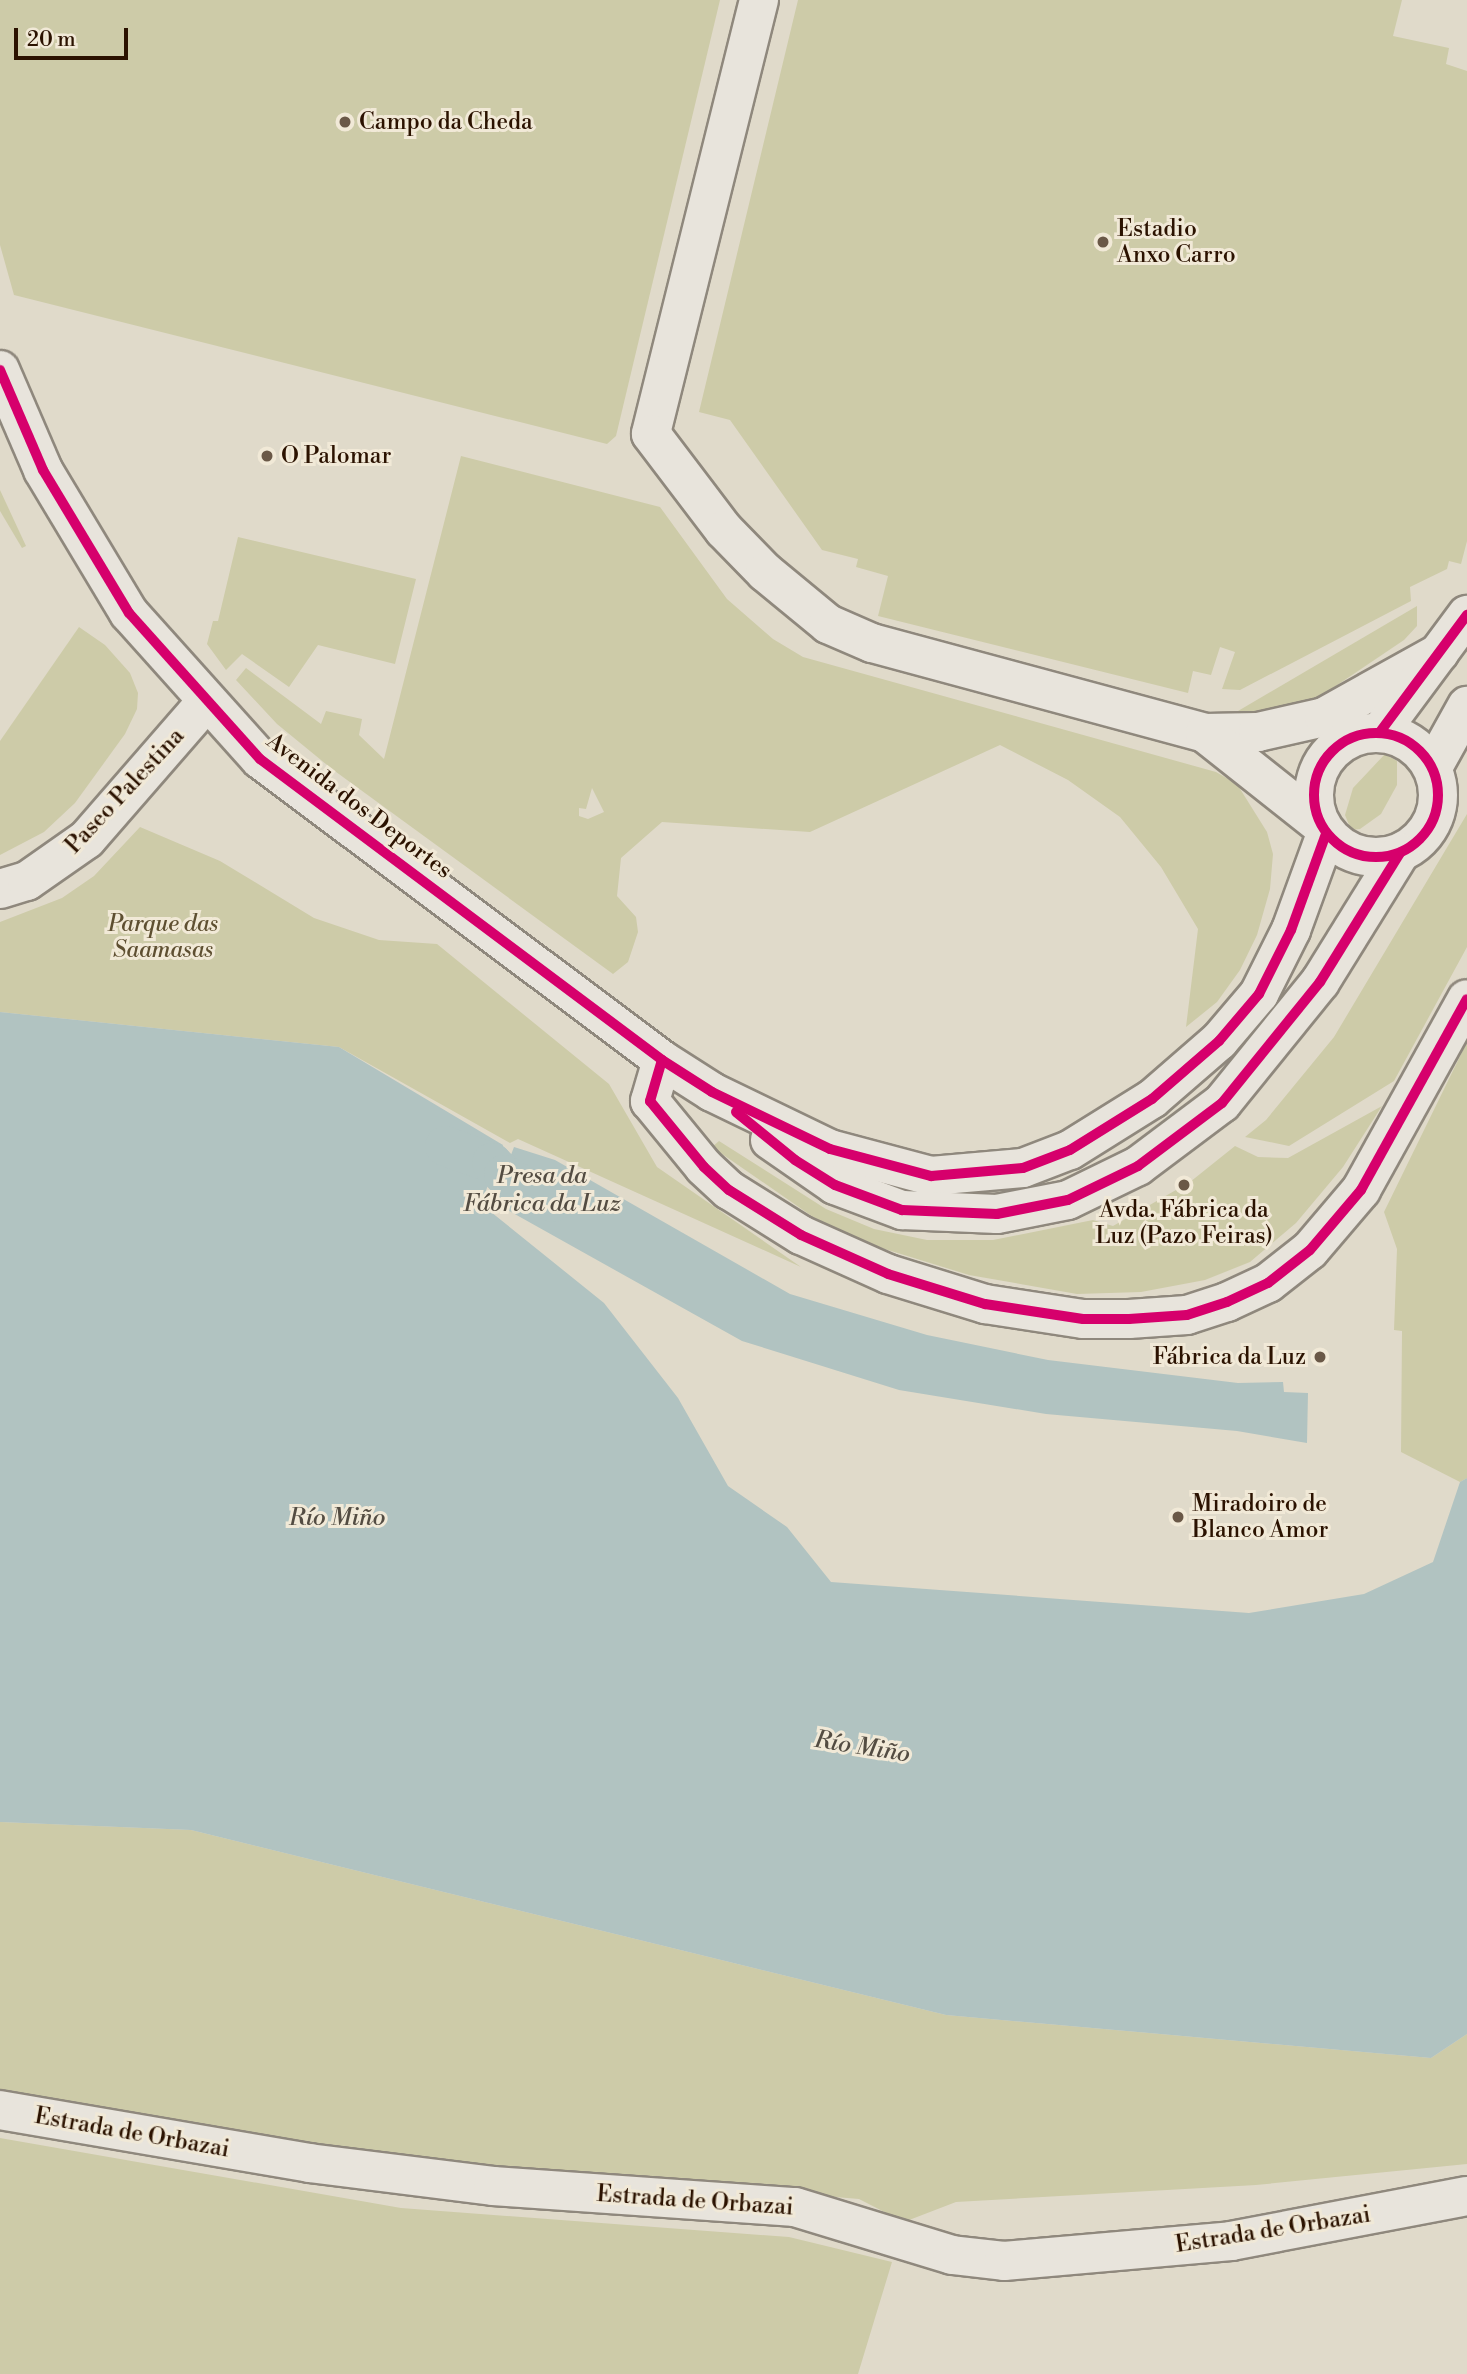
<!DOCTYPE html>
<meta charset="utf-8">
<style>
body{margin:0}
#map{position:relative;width:1467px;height:2374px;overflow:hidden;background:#e0daca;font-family:"Libre Bodoni",serif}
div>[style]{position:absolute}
.green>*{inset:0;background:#cdcba8}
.water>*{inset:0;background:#b1c3c1}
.canal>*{height:40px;margin:-20px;padding:0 20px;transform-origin:20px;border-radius:20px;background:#b1c3c1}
.roads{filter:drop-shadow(2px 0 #8f887d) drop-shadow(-2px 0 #8f887d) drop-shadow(0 2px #8f887d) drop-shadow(0 -2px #8f887d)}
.minor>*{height:38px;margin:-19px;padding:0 19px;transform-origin:19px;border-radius:19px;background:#e8e4dc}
.minor>.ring{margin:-19px;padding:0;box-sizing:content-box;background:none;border:38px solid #e8e4dc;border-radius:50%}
.cycleway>*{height:10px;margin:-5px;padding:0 5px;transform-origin:5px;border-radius:5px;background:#d6006c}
.cycleway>.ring{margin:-5px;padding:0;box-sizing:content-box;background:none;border:10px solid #d6006c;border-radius:50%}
.dots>*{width:19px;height:19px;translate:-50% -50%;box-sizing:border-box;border:4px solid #f1e9d7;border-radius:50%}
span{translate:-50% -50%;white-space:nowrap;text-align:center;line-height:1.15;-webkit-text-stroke:6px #f1e9d7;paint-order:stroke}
.poi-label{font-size:23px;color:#2b1200}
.left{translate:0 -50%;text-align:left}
.right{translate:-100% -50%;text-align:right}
.street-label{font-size:23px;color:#2b1200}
.park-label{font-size:23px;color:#5e4f31;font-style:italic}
.water-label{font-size:24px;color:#534c42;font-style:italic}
.scale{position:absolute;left:14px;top:28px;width:114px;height:32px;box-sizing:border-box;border:4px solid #2b1200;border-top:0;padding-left:9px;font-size:21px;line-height:24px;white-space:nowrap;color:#2b1200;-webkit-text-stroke:5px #f1e9d7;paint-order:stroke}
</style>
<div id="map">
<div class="green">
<i style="clip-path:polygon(0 0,720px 0,616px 436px,607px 444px,14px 295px,0 245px)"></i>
<i style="clip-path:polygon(798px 0,1402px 0,1393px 36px,1449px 48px,1446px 64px,1467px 71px,1467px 541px,1461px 564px,1449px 561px,1447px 569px,1410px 587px,1411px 601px,1240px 690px,1222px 689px,1235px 652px,1220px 647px,1211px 675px,1193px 671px,1188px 693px,878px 616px,888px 576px,856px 567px,858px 559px,822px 550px,730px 420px,699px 412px)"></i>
<i style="clip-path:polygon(evenodd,461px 456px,660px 507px,727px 599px,773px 639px,803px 657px,1216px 772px,1237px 784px,1267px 832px,1273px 854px,1270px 889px,1257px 935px,1240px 970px,1217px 1002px,1186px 1027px,1198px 929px,1161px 867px,1120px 817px,1068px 780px,1000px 745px,810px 832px,662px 822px,621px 858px,617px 896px,636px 917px,638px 932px,628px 962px,613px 974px,332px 769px,277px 724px,236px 680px,246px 668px,321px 724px,326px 711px,362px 719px,359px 735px,384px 759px,461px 456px,592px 788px,604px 812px,588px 819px,579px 816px,579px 808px,586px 809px,592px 788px)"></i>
<i style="clip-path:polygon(0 490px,26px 546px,22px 548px,0 511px)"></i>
<i style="clip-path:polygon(238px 537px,416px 579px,395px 664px,318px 645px,289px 687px,242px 654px,226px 670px,207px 644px,213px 621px,218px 621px)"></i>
<i style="clip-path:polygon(1417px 606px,1417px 626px,1404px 640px,1315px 700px,1263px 713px,1238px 711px)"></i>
<i style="clip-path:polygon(79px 627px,105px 645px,130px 673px,138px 693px,137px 709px,125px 734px,75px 803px,44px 832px,0 855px,0 741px)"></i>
<i style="clip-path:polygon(1385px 754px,1397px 761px,1397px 785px,1381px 814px,1360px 829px,1351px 830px,1345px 815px,1353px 788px)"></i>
<i style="clip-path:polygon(1467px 814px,1467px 947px,1394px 1081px,1289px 1146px,1245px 1137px,1266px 1120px,1334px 1037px)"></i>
<i style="clip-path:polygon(140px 827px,220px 861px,314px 918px,379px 940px,437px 944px,609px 1084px,657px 1167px,801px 1267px,518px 1139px,510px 1143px,339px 1047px,0 1012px,0 922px,62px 898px,94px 876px)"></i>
<i style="clip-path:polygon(1467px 1042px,1467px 1478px,1460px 1482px,1401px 1452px,1402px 1331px,1394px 1330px,1397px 1249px,1384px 1212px)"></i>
<i style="clip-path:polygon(1382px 1106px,1343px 1167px,1296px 1223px,1250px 1262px,1205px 1280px,1141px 1292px,1077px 1294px,969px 1275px,862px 1242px,816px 1219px,712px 1147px,719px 1141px,826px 1209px,874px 1229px,927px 1240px,993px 1240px,1093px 1220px,1113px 1226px,1190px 1182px,1235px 1146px,1258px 1157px,1288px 1158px)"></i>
<i style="clip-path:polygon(0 1822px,191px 1830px,946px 2015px,1431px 2058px,1467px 2034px,1467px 2164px,1256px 2185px,956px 2202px,904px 2222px,859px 2199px,359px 2157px,0 2092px)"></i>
<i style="clip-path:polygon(0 2138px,401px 2208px,789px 2237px,892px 2262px,858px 2374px,0 2374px)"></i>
</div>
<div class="water">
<i style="clip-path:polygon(0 1012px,339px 1047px,503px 1145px,481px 1204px,604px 1303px,678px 1398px,728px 1486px,787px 1527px,831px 1582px,1249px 1613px,1364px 1594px,1433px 1562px,1460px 1482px,1467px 1478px,1467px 2034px,1431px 2058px,946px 2015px,191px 1830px,0 1822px)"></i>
<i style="clip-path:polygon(514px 1147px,555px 1160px,790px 1294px,927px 1335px,1048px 1360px,1238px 1383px,1283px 1382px,1284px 1392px,1308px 1393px,1307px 1443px,1237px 1431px,1046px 1414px,899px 1390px,742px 1341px,493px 1202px)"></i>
</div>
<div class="canal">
<i style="left:445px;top:1146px;width:50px;rotate:19.9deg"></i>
<i style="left:492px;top:1163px;width:17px;rotate:45deg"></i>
<i style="left:504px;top:1175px;width:56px;rotate:28.9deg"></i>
</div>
<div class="roads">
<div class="minor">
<i style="left:759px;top:0;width:447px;rotate:104deg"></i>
<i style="left:651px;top:434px;width:121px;rotate:52.8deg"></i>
<i style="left:724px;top:530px;width:59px;rotate:45.7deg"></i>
<i style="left:765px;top:572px;width:82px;rotate:39.5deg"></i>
<i style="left:828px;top:624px;width:48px;rotate:23.4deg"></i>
<i style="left:872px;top:643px;width:345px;rotate:15.1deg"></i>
<i style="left:1205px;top:733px;width:53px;rotate:-1.1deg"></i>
<i style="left:1258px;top:732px;width:68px;rotate:-12.8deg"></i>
<i style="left:1324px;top:717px;width:132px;rotate:-29.1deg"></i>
<i style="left:0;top:370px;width:109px;rotate:66.7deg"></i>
<i style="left:43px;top:470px;width:167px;rotate:59deg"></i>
<i style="left:129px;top:613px;width:196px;rotate:48.1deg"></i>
<i style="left:260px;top:759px;width:502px;rotate:36.82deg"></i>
<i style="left:662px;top:1060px;width:59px;rotate:32.6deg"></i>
<i style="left:712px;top:1092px;width:131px;rotate:25.8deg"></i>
<i style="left:830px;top:1149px;width:105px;rotate:15deg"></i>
<i style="left:931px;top:1176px;width:92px;rotate:-5deg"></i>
<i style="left:1023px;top:1168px;width:50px;rotate:-21deg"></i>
<i style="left:1070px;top:1150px;width:97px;rotate:-31.9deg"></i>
<i style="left:1152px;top:1099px;width:89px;rotate:-40.9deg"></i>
<i style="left:1219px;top:1041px;width:62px;rotate:-49.6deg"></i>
<i style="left:1259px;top:994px;width:72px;rotate:-63.4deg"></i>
<i style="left:1291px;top:930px;width:102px;rotate:-70deg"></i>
<i style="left:1380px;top:732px;width:146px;rotate:-53.4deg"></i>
<i class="ring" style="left:1314px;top:733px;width:86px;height:86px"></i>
<i style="left:1205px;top:733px;width:147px;rotate:38.4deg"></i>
<i style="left:1433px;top:767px;width:70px;rotate:-60.9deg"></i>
<i style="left:0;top:889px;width:28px;rotate:-17deg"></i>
<i style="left:27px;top:881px;width:73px;rotate:-35deg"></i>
<i style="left:87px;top:839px;width:181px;rotate:-49deg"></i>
<i style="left:662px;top:1060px;width:43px;rotate:106.3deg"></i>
<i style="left:650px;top:1101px;width:85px;rotate:50.7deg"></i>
<i style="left:704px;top:1167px;width:34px;rotate:43deg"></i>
<i style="left:729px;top:1190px;width:85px;rotate:32deg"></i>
<i style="left:801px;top:1235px;width:95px;rotate:24.1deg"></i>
<i style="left:888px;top:1274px;width:102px;rotate:17.2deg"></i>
<i style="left:985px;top:1304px;width:99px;rotate:8.7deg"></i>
<i style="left:1083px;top:1319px;width:46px"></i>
<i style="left:1129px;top:1319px;width:58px;rotate:-3.9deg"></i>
<i style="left:1187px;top:1315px;width:42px;rotate:-18deg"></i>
<i style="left:1227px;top:1302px;width:45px;rotate:-24.9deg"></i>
<i style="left:1268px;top:1283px;width:53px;rotate:-38.2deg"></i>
<i style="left:1310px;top:1250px;width:79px;rotate:-49.6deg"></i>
<i style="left:1361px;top:1190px;width:218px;rotate:-61deg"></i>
<i style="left:770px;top:1140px;width:79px;rotate:34.7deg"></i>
<i style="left:835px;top:1185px;width:72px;rotate:20.5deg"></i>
<i style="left:902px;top:1210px;width:95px;rotate:2.4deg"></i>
<i style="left:997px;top:1214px;width:72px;rotate:-11.2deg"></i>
<i style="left:1068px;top:1200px;width:78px;rotate:-25.9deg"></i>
<i style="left:1138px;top:1166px;width:105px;rotate:-36.9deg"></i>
<i style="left:1222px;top:1103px;width:156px;rotate:-51deg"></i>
<i style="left:1320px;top:982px;width:152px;rotate:-58.2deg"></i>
<i style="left:0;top:2110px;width:314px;rotate:9.7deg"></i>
<i style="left:309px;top:2163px;width:185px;rotate:7.1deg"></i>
<i style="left:493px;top:2186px;width:303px;rotate:4deg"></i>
<i style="left:795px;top:2207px;width:164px;rotate:17deg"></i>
<i style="left:952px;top:2255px;width:52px;rotate:6.6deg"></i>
<i style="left:1004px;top:2261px;width:228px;rotate:-5deg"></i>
<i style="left:1231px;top:2241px;width:240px;rotate:-10.8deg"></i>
</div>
</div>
<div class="cycleway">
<i style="left:0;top:370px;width:109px;rotate:66.7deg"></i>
<i style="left:43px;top:470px;width:167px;rotate:59deg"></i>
<i style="left:129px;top:613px;width:196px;rotate:48.1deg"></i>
<i style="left:260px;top:759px;width:502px;rotate:36.82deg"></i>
<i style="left:662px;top:1060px;width:59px;rotate:32.6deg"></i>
<i style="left:712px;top:1092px;width:131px;rotate:25.8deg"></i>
<i style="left:830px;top:1149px;width:105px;rotate:15deg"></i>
<i style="left:931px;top:1176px;width:92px;rotate:-5deg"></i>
<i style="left:1023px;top:1168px;width:50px;rotate:-21deg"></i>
<i style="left:1070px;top:1150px;width:97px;rotate:-31.9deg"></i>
<i style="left:1152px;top:1099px;width:89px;rotate:-40.9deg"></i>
<i style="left:1219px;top:1041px;width:62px;rotate:-49.6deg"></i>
<i style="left:1259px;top:994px;width:72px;rotate:-63.4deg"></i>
<i style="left:1291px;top:930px;width:102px;rotate:-70deg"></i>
<i style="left:1380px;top:732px;width:146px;rotate:-53.4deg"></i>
<i class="ring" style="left:1314px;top:733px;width:114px;height:114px"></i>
<i style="left:662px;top:1060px;width:43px;rotate:106.3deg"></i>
<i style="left:650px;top:1101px;width:85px;rotate:50.7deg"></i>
<i style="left:704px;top:1167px;width:34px;rotate:43deg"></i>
<i style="left:729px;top:1190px;width:85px;rotate:32deg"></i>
<i style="left:801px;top:1235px;width:95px;rotate:24.1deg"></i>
<i style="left:888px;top:1274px;width:102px;rotate:17.2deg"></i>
<i style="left:985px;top:1304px;width:99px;rotate:8.7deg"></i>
<i style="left:1083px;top:1319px;width:46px"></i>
<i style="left:1129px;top:1319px;width:58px;rotate:-3.9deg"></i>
<i style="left:1187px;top:1315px;width:42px;rotate:-18deg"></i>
<i style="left:1227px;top:1302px;width:45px;rotate:-24.9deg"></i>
<i style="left:1268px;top:1283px;width:53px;rotate:-38.2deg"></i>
<i style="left:1310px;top:1250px;width:79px;rotate:-49.6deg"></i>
<i style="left:1361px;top:1190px;width:218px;rotate:-61deg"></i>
<i style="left:736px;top:1112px;width:76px;rotate:39.1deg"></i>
<i style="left:795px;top:1160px;width:47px;rotate:32deg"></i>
<i style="left:835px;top:1185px;width:72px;rotate:20.5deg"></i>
<i style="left:902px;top:1210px;width:95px;rotate:2.4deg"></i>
<i style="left:997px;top:1214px;width:72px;rotate:-11.2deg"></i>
<i style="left:1068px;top:1200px;width:78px;rotate:-25.9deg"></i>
<i style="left:1138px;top:1166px;width:105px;rotate:-36.9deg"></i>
<i style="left:1222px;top:1103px;width:156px;rotate:-51deg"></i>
<i style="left:1320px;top:982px;width:152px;rotate:-58.2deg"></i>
</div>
<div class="dots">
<i style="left:345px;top:122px;background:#6a5847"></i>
<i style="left:1103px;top:242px;background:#6a5847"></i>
<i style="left:267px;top:456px;background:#6a5847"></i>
<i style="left:1184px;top:1185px;background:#6a5847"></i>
<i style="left:1320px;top:1357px;background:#6a5847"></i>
<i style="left:1178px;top:1517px;background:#6a5847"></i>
</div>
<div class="poi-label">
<span class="left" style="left:359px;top:122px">Campo da Cheda</span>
<span class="left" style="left:1117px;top:242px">Estadio<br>Anxo Carro</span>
<span class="left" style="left:281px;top:456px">O Palomar</span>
<span style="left:1184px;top:1223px">Avda. Fábrica da<br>Luz (Pazo Feiras)</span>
<span class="right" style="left:1306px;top:1357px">Fábrica da Luz</span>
<span class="left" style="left:1192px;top:1517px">Miradoiro de<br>Blanco Amor</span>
</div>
<div class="street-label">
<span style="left:125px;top:791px;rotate:-47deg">Paseo Palestina</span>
<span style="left:359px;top:806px;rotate:37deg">Avenida dos Deportes</span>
<span style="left:132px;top:2133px;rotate:10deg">Estrada de Orbazai</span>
<span style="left:695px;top:2201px;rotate:4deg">Estrada de Orbazai</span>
<span style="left:1273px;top:2230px;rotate:-9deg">Estrada de Orbazai</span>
</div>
<div class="park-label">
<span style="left:163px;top:937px">Parque das<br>Saamasas</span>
</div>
<div class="water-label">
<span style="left:542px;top:1191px">Presa da<br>Fábrica da Luz</span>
<span style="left:337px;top:1519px">Río Miño</span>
<span style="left:862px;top:1748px;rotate:9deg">Río Miño</span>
</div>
<div class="scale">20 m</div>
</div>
